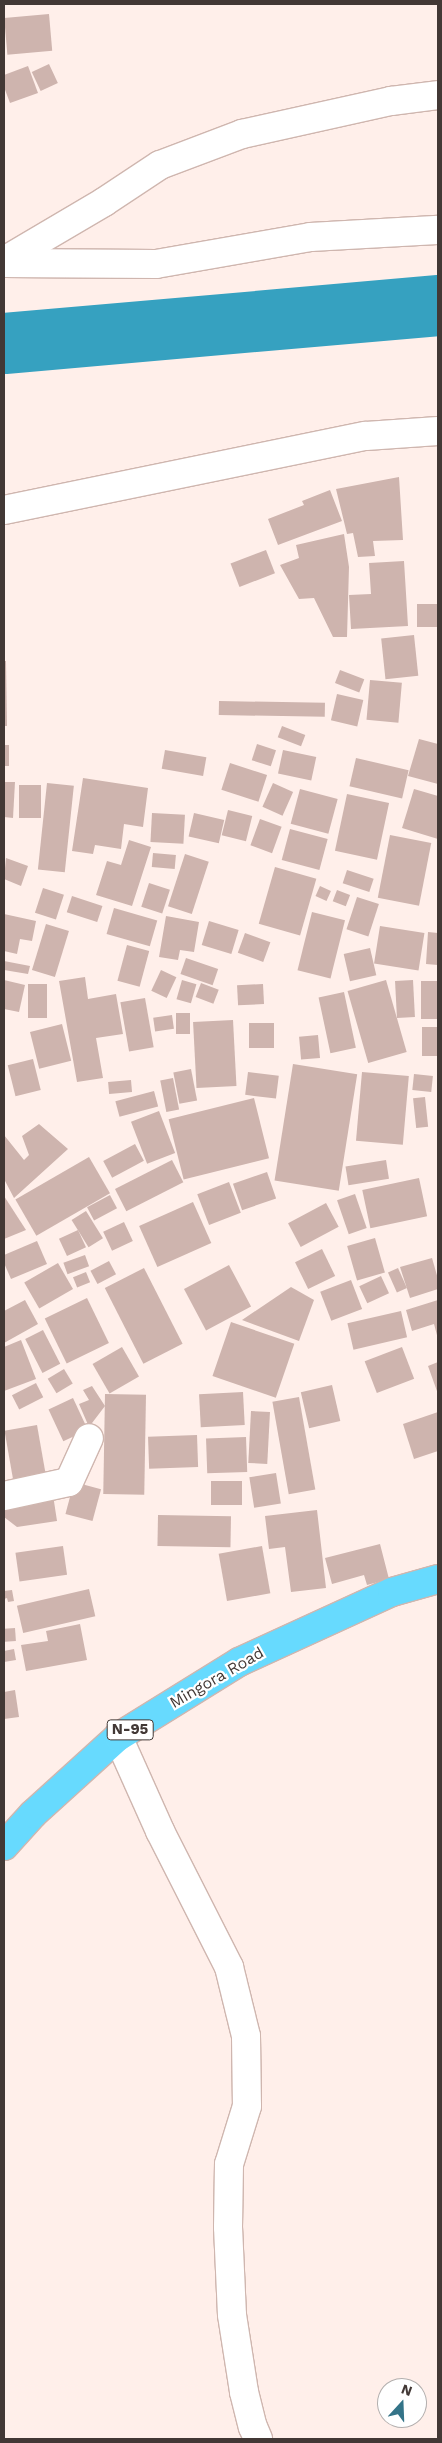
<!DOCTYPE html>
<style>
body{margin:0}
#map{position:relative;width:442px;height:2443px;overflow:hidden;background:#ffefea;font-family:"Work Sans",sans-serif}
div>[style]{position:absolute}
.river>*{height:61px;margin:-30.5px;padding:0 30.5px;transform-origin:30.5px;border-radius:30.5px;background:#36a1c0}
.building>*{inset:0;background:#ceb4ae;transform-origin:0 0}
.roads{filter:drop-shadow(1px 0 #cfb6af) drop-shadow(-1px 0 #cfb6af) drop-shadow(0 1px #cfb6af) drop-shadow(0 -1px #cfb6af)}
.minor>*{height:28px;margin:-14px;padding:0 14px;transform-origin:14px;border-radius:14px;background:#fff}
.highway>*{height:28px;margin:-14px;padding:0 14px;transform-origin:14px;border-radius:14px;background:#67dafe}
span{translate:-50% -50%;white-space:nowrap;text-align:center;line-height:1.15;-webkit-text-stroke:4.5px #fff;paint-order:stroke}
.shield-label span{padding:1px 4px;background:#fff;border:1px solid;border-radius:4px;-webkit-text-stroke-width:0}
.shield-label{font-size:15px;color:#423835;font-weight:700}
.street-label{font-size:16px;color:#423835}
.frame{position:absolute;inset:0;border:5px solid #423835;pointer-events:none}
.north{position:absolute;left:377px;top:2378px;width:50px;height:50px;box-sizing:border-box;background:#fff;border:1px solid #b3afae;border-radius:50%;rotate:20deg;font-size:14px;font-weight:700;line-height:20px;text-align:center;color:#423835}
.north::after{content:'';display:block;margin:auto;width:18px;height:22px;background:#347488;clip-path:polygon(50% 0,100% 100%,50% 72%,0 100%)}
</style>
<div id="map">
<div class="river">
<i style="left:4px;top:343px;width:436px;rotate:-5deg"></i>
</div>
<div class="building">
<i style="left:49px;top:14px;width:37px;height:45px;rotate:85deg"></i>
<i style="left:49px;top:64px;width:21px;height:19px;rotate:65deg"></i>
<i style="clip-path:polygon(28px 66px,38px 93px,10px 103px,4px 87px,4px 75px)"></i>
<i style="clip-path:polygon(399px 477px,403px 540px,373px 541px,375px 556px,358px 557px,353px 533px,347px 534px,336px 489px)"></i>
<i style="clip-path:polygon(330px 490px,342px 521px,278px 545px,268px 519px,304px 505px,302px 501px)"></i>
<i style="clip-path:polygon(344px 534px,349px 567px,347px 637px,333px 637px,314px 598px,299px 599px,280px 565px,299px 558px,296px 545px)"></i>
<i style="left:266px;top:550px;width:25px;height:38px;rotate:69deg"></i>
<i style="clip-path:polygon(404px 561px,408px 626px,351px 629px,349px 595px,371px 594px,369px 563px)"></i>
<i style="left:438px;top:604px;width:23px;height:21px;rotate:90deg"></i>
<i style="left:414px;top:635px;width:41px;height:33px;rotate:84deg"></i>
<i style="clip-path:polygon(4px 661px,6px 661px,7px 726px,4px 726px)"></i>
<i style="left:340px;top:670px;width:26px;height:14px;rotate:21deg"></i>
<i style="left:370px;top:680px;width:32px;height:40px;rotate:5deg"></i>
<i style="left:337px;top:694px;width:27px;height:27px;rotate:13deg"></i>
<i style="left:219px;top:701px;width:106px;height:14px;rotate:1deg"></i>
<i style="left:282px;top:726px;width:25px;height:12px;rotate:21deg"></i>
<i style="clip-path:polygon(419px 739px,438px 744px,438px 784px,408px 776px)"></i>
<i style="left:257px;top:744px;width:20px;height:17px;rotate:18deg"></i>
<i style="left:4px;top:745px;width:5px;height:21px"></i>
<i style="left:165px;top:750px;width:42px;height:19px;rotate:10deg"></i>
<i style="left:283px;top:750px;width:34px;height:24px;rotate:12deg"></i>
<i style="left:356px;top:758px;width:54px;height:29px;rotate:13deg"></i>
<i style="left:230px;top:763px;width:39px;height:28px;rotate:18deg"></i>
<i style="clip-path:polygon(83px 778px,148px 788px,143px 827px,124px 824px,121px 849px,95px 845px,93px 854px,72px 851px)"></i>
<i style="clip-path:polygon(4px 782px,15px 782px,13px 818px,4px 817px)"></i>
<i style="left:47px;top:783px;width:27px;height:87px;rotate:6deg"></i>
<i style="left:273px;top:783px;width:22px;height:26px;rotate:24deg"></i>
<i style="left:19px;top:785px;width:22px;height:33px"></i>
<i style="left:300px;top:789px;width:39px;height:36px;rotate:15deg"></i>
<i style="clip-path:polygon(414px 789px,438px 796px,438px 839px,402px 828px)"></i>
<i style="left:347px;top:794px;width:43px;height:58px;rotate:12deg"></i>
<i style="left:228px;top:810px;width:25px;height:26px;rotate:14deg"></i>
<i style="left:152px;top:813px;width:33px;height:29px;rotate:3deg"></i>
<i style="left:194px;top:813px;width:31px;height:24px;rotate:13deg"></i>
<i style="left:260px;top:819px;width:23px;height:28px;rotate:20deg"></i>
<i style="left:290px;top:829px;width:39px;height:32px;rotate:15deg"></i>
<i style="left:390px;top:835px;width:42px;height:64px;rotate:11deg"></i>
<i style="clip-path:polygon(129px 840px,151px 847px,132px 906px,96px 895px,107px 861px,121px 865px)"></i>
<i style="left:153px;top:853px;width:23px;height:14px;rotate:5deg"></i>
<i style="left:185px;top:854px;width:25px;height:55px;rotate:18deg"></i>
<i style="clip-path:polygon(6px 858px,28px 866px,21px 886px,4px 879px)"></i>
<i style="left:275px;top:867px;width:43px;height:59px;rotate:16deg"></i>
<i style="left:347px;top:870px;width:28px;height:14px;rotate:18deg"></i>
<i style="left:149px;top:883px;width:22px;height:25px;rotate:18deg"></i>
<i style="left:320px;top:886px;width:12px;height:11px;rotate:24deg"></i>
<i style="left:43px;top:888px;width:22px;height:26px;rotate:18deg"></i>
<i style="left:337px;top:890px;width:14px;height:12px;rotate:21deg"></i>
<i style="left:72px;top:896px;width:32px;height:17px;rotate:18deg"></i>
<i style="left:357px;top:897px;width:23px;height:34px;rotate:18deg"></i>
<i style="left:114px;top:908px;width:45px;height:27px;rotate:16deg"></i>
<i style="left:312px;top:912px;width:34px;height:60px;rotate:14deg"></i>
<i style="clip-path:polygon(4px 914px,36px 921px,32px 941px,20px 939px,17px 954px,4px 951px)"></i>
<i style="clip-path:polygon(166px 916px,199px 922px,194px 952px,180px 950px,178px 960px,159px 957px)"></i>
<i style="left:209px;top:921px;width:31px;height:25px;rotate:17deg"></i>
<i style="left:46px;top:924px;width:24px;height:48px;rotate:17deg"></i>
<i style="left:380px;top:926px;width:45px;height:38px;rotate:9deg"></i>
<i style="clip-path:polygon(428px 932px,438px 933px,438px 965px,426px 964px)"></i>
<i style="left:245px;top:933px;width:27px;height:21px;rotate:20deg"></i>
<i style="left:127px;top:945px;width:23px;height:37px;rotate:15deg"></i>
<i style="left:370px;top:948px;width:28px;height:27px;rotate:77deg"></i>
<i style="left:186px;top:958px;width:34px;height:17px;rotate:19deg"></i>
<i style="clip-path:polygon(4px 961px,30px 966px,28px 974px,4px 970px)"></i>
<i style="left:161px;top:970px;width:17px;height:23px;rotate:25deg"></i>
<i style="clip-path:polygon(85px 977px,88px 999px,116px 994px,123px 1034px,96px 1038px,103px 1078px,77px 1082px,59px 981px)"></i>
<i style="clip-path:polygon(4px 980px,25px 985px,19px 1012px,4px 1009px)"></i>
<i style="left:182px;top:980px;width:15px;height:20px;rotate:16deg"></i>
<i style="left:386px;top:980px;width:75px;height:40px;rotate:74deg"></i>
<i style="left:413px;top:980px;width:37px;height:18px;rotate:87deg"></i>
<i style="left:421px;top:981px;width:17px;height:38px"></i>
<i style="left:201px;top:983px;width:19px;height:15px;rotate:21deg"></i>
<i style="left:28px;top:984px;width:19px;height:34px"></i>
<i style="left:263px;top:984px;width:20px;height:26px;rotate:87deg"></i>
<i style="left:344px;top:992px;width:57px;height:26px;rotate:78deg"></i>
<i style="left:145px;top:998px;width:50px;height:25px;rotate:80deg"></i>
<i style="left:176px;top:1013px;width:14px;height:21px"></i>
<i style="left:172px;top:1015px;width:14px;height:19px;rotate:82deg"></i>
<i style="left:233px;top:1020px;width:66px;height:40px;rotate:87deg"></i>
<i style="left:249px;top:1023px;width:25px;height:25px"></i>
<i style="left:62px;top:1024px;width:38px;height:33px;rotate:76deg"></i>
<i style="left:438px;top:1027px;width:29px;height:16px;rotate:90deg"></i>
<i style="left:318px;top:1035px;width:23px;height:19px;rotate:85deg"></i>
<i style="left:33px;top:1059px;width:32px;height:26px;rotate:76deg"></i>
<i style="left:293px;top:1064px;width:65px;height:118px;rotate:9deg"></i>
<i style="left:191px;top:1069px;width:32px;height:18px;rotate:79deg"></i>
<i style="left:248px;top:1072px;width:31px;height:23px;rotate:7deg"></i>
<i style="left:362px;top:1072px;width:47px;height:69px;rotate:5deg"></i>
<i style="left:414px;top:1074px;width:19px;height:16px;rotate:6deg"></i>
<i style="left:173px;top:1078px;width:32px;height:13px;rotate:79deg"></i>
<i style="left:131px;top:1080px;width:12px;height:23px;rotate:85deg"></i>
<i style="left:154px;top:1091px;width:16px;height:40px;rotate:75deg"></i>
<i style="left:425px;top:1097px;width:30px;height:12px;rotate:84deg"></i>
<i style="left:254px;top:1098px;width:62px;height:88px;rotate:76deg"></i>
<i style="left:159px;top:1111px;width:45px;height:30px;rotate:69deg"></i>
<i style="clip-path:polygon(39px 1124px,68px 1149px,14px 1198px,4px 1179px,4px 1135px,24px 1160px,29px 1155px,22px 1136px)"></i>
<i style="left:135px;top:1144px;width:19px;height:36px;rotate:62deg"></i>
<i style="left:89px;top:1157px;width:42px;height:85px;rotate:60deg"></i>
<i style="left:172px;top:1160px;width:25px;height:64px;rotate:63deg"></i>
<i style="left:386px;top:1160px;width:19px;height:41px;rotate:81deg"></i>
<i style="left:267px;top:1172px;width:28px;height:36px;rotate:71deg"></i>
<i style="left:419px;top:1178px;width:39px;height:58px;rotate:78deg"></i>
<i style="left:229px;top:1182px;width:33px;height:34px;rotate:69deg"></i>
<i style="left:355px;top:1194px;width:36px;height:19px;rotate:71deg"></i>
<i style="left:110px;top:1195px;width:15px;height:26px;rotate:62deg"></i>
<i style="clip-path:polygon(4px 1196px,26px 1230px,4px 1239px)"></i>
<i style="left:193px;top:1202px;width:45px;height:59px;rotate:66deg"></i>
<i style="left:326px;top:1203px;width:27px;height:43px;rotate:62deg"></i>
<i style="left:86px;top:1211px;width:32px;height:17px;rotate:58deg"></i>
<i style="left:124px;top:1222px;width:21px;height:23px;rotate:65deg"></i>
<i style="left:78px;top:1230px;width:19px;height:21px;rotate:65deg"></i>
<i style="left:375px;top:1238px;width:36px;height:29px;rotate:74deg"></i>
<i style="clip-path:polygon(37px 1241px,47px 1264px,11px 1279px,4px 1263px,4px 1255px)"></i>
<i style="left:322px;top:1249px;width:30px;height:30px;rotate:64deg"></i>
<i style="left:85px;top:1255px;width:12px;height:23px;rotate:70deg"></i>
<i style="clip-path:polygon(432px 1258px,438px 1279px,438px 1289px,410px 1298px,400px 1267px)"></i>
<i style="left:109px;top:1261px;width:15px;height:21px;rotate:62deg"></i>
<i style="left:58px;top:1263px;width:30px;height:39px;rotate:60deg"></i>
<i style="left:229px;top:1265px;width:47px;height:51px;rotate:62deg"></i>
<i style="left:144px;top:1268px;width:85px;height:44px;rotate:63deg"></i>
<i style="left:398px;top:1268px;width:22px;height:11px;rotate:66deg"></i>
<i style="left:86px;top:1272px;width:11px;height:14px;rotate:68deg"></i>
<i style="left:381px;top:1276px;width:19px;height:24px;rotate:65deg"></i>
<i style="left:351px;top:1280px;width:31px;height:33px;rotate:69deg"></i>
<i style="clip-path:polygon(291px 1287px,314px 1300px,299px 1341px,242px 1320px)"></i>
<i style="left:87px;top:1298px;width:50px;height:47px;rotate:64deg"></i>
<i style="clip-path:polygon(25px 1300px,38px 1324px,4px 1343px,4px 1311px)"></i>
<i style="clip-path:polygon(438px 1300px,438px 1339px,434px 1324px,412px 1331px,406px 1310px)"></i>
<i style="left:401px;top:1311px;width:27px;height:55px;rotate:77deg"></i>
<i style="left:231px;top:1322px;width:67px;height:57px;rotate:19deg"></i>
<i style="left:43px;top:1330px;width:38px;height:20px;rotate:63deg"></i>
<i style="clip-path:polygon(21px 1340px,36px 1379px,4px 1391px,4px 1347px)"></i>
<i style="left:122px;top:1347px;width:34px;height:34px;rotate:60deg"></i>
<i style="left:402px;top:1347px;width:34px;height:40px;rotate:69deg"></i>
<i style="clip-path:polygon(438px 1362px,438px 1394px,428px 1366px)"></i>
<i style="left:64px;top:1369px;width:17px;height:19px;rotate:59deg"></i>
<i style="left:36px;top:1383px;width:16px;height:27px;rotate:63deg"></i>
<i style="left:332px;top:1385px;width:37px;height:32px;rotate:77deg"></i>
<i style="clip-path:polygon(92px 1386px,105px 1406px,89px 1427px,79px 1404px,89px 1400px,83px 1390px)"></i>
<i style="left:243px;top:1392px;width:33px;height:44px;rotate:87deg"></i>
<i style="left:105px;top:1394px;width:41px;height:100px;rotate:1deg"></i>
<i style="left:299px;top:1397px;width:94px;height:27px;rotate:80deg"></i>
<i style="left:73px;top:1398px;width:35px;height:27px;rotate:65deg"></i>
<i style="left:251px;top:1411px;width:19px;height:52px;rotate:3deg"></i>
<i style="clip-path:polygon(438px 1412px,438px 1451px,414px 1459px,403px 1424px)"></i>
<i style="left:37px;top:1425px;width:53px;height:33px;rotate:80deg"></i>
<i style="left:197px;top:1435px;width:32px;height:49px;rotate:88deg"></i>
<i style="left:246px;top:1437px;width:35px;height:40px;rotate:88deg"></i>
<i style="left:276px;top:1473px;width:31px;height:27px;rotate:81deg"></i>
<i style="left:211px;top:1481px;width:31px;height:24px"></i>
<i style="left:74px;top:1482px;width:28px;height:33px;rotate:15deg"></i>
<i style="clip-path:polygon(53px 1495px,57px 1521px,17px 1527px,4px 1517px,4px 1502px)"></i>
<i style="clip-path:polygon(317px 1510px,326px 1588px,291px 1592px,285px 1547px,269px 1549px,265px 1516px)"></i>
<i style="left:158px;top:1515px;width:73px;height:31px;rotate:1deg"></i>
<i style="clip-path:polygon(380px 1544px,389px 1579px,367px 1585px,364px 1575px,332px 1584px,325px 1558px)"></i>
<i style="left:63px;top:1546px;width:29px;height:48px;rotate:82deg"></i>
<i style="left:262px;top:1546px;width:48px;height:44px;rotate:80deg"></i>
<i style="left:89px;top:1589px;width:28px;height:74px;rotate:77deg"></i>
<i style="clip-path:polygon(12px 1590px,14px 1601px,8px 1602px,7px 1598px,4px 1599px,4px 1591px)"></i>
<i style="clip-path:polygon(80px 1624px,87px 1660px,26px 1671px,21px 1645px,48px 1641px,46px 1631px)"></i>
<i style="left:15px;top:1628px;width:13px;height:11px;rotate:86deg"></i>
<i style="clip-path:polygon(14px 1649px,16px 1660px,4px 1662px,4px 1651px)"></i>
<i style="clip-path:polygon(15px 1690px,19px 1717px,4px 1719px,4px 1692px)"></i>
</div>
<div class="roads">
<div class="minor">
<i style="left:4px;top:261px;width:116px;rotate:-30.5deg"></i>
<i style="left:104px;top:202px;width:67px;rotate:-33.5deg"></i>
<i style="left:160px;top:165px;width:88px;rotate:-20.7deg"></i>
<i style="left:242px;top:134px;width:153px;rotate:-12.5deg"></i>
<i style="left:391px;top:101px;width:47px;rotate:-7.3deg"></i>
<i style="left:4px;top:263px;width:152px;rotate:0.4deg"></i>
<i style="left:156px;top:264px;width:157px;rotate:-9.9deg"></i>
<i style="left:311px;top:237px;width:127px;rotate:-3.2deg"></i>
<i style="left:4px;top:510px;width:369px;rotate:-11.6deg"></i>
<i style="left:366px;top:436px;width:72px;rotate:-4deg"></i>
<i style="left:4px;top:1496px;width:66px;rotate:-12.2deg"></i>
<i style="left:69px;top:1482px;width:48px;rotate:-65.6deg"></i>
<i style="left:118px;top:1737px;width:103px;rotate:65.9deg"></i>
<i style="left:160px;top:1831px;width:153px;rotate:63.1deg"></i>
<i style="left:229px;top:1967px;width:71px;rotate:76.2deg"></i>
<i style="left:246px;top:2036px;width:70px;rotate:89.2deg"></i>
<i style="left:247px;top:2106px;width:61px;rotate:107.2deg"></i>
<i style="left:229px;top:2164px;width:63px;rotate:90.9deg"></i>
<i style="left:228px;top:2227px;width:88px;rotate:87.4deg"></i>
<i style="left:232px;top:2315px;width:78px;rotate:81.1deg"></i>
<i style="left:244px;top:2392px;width:36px;rotate:76deg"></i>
<i style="left:253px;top:2427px;width:13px;rotate:67deg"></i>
</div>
<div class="highway">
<i style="left:4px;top:1846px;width:43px;rotate:-47.8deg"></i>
<i style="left:33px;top:1814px;width:115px;rotate:-42.2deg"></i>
<i style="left:118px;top:1737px;width:142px;rotate:-31.8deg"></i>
<i style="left:239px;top:1662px;width:168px;rotate:-24.6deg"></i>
<i style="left:392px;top:1592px;width:48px;rotate:-15.8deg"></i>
</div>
</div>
<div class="shield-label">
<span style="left:130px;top:1730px">N-95</span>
</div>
<div class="street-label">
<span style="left:217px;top:1678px;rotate:-30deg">Mingora Road</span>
</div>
<div class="frame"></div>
<div class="north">N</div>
</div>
